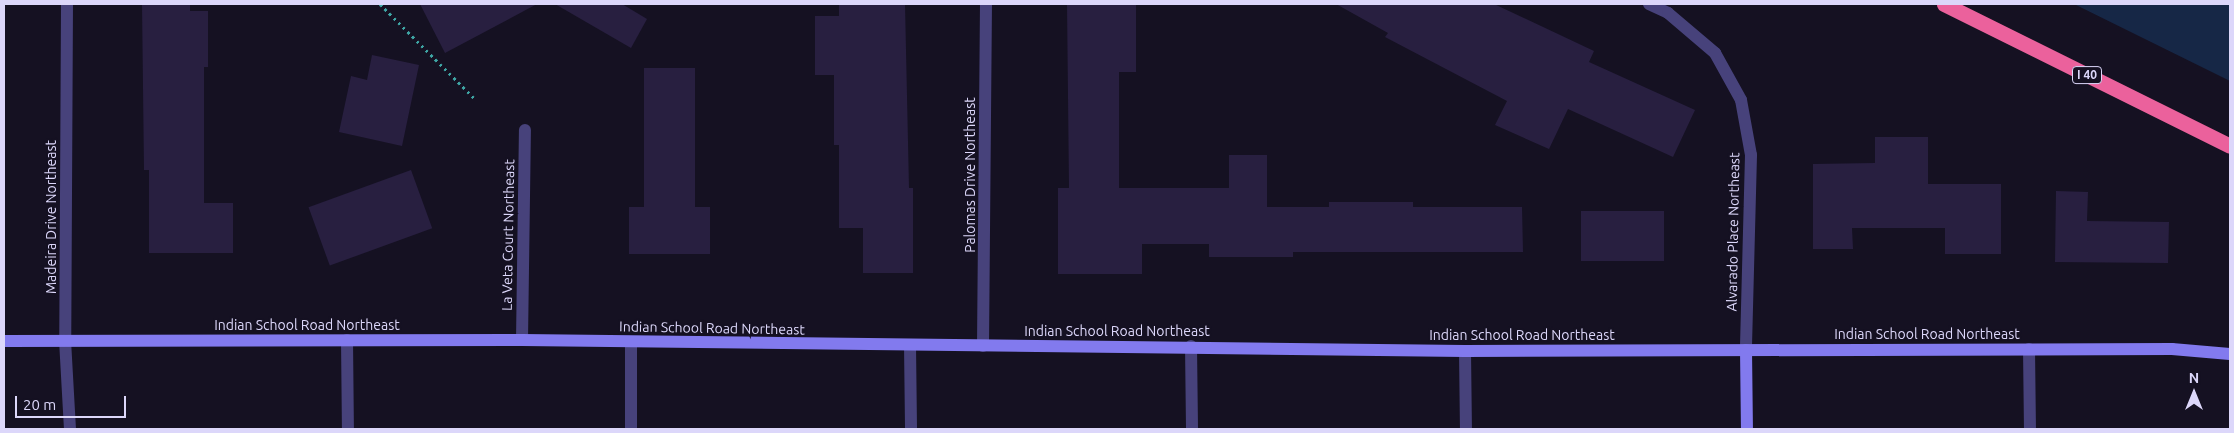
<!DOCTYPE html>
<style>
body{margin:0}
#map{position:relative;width:2234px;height:433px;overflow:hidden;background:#151122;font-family:Ubuntu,sans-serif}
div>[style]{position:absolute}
.water>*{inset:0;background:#162746}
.building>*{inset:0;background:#281f40;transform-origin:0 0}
.path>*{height:3px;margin-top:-1.5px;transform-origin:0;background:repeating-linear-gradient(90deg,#3ea6a5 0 2.5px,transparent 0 6.5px)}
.lane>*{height:12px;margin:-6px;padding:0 6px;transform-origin:6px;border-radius:6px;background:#47427b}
.street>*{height:12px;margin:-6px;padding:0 6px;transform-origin:6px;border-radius:6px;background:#47427b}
.secondary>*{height:12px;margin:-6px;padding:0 6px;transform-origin:6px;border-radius:6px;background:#827aee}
.highway>*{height:15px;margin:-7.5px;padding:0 7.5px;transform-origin:7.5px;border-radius:7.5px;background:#eb619c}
span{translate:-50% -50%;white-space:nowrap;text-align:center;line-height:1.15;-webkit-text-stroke:4px #151122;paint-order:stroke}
.shield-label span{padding:1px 4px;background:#151122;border:1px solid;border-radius:4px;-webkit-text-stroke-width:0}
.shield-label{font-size:12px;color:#dcd7fa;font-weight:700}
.street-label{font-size:14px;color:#dcd7fa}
.frame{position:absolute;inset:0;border:5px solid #dcd7fa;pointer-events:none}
.north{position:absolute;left:2169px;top:368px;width:50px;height:50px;-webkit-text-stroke:4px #151122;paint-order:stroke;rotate:0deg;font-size:14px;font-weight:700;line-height:20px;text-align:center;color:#dcd7fa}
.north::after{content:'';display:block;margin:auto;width:18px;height:22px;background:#dcd7fa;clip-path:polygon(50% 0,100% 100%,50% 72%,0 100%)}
.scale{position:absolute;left:15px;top:396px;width:111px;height:22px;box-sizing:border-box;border:2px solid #dcd7fa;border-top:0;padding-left:6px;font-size:15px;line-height:18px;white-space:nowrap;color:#dcd7fa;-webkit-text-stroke:4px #151122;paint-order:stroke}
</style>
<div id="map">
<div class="water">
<i style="clip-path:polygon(2074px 4px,2230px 4px,2230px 81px,2226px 79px)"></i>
</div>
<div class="building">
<i style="clip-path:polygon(142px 4px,190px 4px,190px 11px,208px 11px,208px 67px,204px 67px,204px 203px,233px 203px,233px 253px,149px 253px,149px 170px,144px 170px)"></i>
<i style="clip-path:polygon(420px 4px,537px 4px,445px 53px)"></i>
<i style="clip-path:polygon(555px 4px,622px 4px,647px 19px,631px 48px)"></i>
<i style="clip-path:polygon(839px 4px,905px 4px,909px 188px,913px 188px,913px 273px,863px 273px,863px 228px,839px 228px,839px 145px,834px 145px,834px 75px,815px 75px,815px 16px,839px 16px)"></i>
<i style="clip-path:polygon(1067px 4px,1136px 4px,1136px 72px,1119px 72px,1119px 188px,1229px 188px,1229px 155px,1267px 155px,1267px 207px,1329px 207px,1329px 202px,1413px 202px,1413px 207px,1522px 207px,1523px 252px,1293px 252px,1293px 257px,1209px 257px,1209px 244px,1142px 244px,1142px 274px,1058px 274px,1058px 188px,1069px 188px)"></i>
<i style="clip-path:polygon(1336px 4px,1494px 4px,1594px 51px,1589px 62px,1695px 110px,1673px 157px,1568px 109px,1549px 149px,1495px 125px,1507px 101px,1385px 37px,1388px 33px)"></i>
<i style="clip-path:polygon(372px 55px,419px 65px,402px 146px,339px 132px,351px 76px,367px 80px)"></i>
<i style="clip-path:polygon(644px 68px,695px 68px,695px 207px,710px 207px,710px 254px,629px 254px,629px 207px,644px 207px)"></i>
<i style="clip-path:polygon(1875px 137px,1928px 137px,1928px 184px,2001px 184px,2001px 254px,1945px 254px,1945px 228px,1852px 228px,1853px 249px,1813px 249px,1813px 164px,1875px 163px)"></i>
<i style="left:411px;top:170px;width:62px;height:109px;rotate:70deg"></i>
<i style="clip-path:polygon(2056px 191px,2088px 192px,2087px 221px,2169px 222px,2168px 263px,2055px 262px)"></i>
<i style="left:1581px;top:211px;width:83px;height:50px"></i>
</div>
<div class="path">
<i style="left:380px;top:4px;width:133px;rotate:45deg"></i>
</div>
<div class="lane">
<i style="left:347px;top:340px;width:89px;rotate:89.4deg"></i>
<i style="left:910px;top:345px;width:84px;rotate:89.3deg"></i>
<i style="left:2029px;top:349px;width:80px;rotate:89.3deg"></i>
<i style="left:1465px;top:351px;width:78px;rotate:89.3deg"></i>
</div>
<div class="street">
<i style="left:67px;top:4px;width:336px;rotate:90.3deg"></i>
<i style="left:65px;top:340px;width:89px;rotate:86.8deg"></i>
<i style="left:1649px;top:4px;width:21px;rotate:25deg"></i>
<i style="left:1668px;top:13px;width:62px;rotate:40.4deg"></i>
<i style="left:1715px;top:53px;width:54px;rotate:61deg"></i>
<i style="left:1741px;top:100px;width:56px;rotate:79.7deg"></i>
<i style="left:1751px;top:155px;width:195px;rotate:91.5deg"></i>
<i style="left:522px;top:340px;width:210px;rotate:-89.2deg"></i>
<i style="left:631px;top:342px;width:87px;rotate:90deg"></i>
<i style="left:983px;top:346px;width:342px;rotate:-89.5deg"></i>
<i style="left:1191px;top:346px;width:83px;rotate:89.3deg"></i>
</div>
<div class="secondary">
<i style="left:4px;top:341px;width:518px;rotate:-0.11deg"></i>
<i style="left:522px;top:340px;width:943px;rotate:0.67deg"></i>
<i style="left:1465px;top:351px;width:707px;rotate:-0.16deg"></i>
<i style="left:2172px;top:349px;width:58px;rotate:4.9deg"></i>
<i style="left:1746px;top:350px;width:79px;rotate:89.3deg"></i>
</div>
<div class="highway">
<i style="left:1944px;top:4px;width:319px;rotate:26.4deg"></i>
</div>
<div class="shield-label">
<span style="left:2087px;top:75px">I 40</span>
</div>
<div class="street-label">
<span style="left:970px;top:175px;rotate:-90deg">Palomas Drive Northeast</span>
<span style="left:51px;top:217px;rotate:-90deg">Madeira Drive Northeast</span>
<span style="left:1733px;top:232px;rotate:-89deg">Alvarado Place Northeast</span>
<span style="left:508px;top:235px;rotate:-89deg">La Veta Court Northeast</span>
<span style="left:307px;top:325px">Indian School Road Northeast</span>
<span style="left:712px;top:328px;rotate:1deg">Indian School Road Northeast</span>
<span style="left:1117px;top:331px">Indian School Road Northeast</span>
<span style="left:1927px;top:334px">Indian School Road Northeast</span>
<span style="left:1522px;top:335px">Indian School Road Northeast</span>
</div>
<div class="frame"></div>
<div class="north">N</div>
<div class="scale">20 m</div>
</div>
